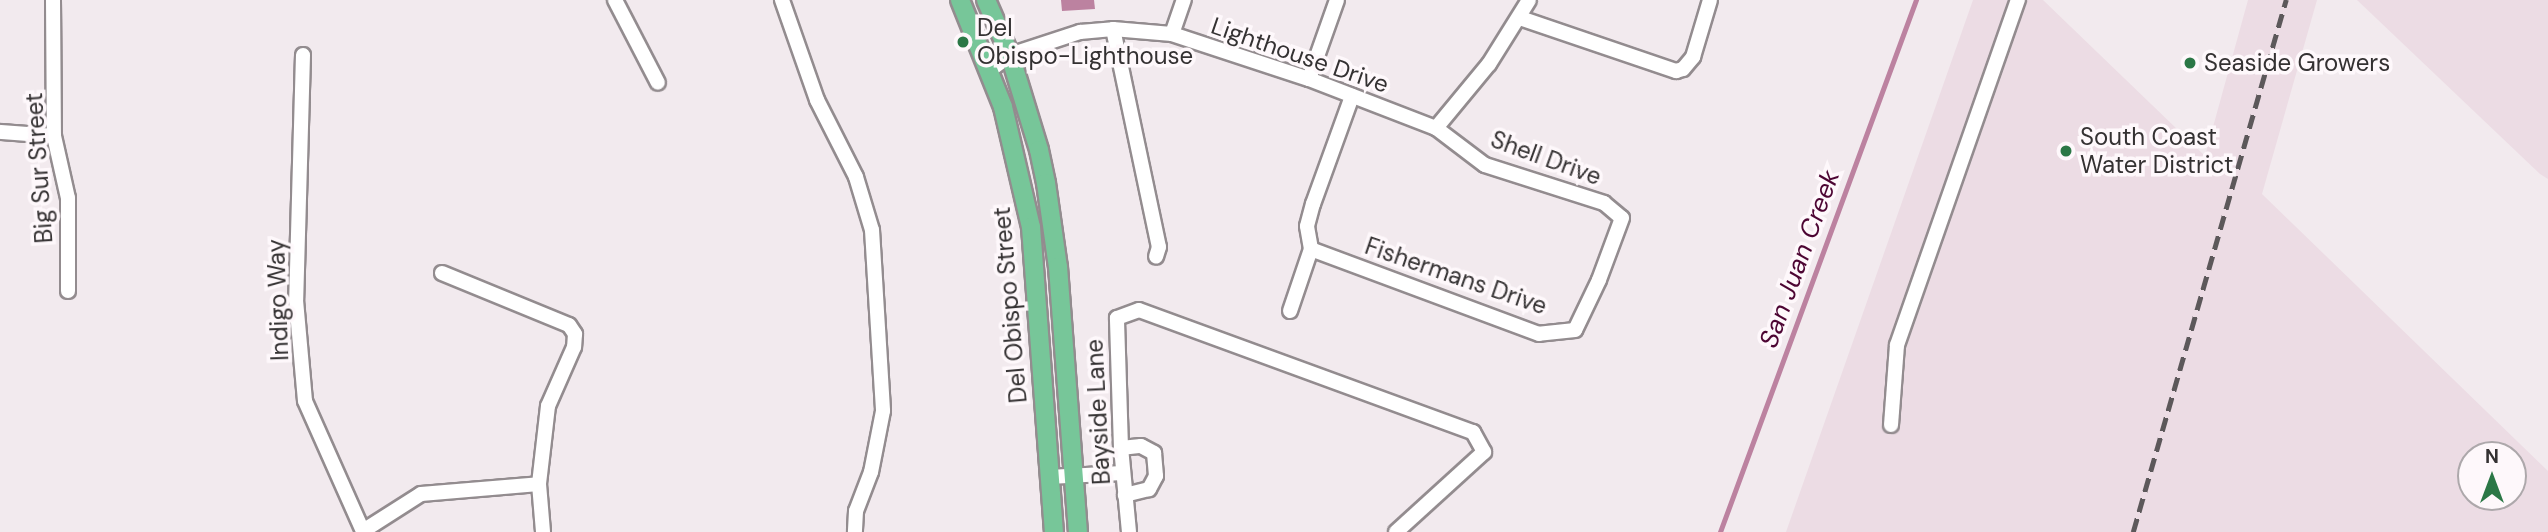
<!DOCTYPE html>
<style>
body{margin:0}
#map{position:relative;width:2548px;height:532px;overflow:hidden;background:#f2eaee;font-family:"DM Sans",sans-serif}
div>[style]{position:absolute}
.built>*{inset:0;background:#ecdce4}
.water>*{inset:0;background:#bc82a0}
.stream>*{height:4.5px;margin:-2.25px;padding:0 2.25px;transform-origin:2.25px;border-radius:2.25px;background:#bc82a0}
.roads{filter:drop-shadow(2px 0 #938c8f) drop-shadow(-2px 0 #938c8f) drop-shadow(0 2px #938c8f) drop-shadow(0 -2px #938c8f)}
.minor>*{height:14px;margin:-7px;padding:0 7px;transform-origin:7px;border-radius:7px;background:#fff}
.major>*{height:18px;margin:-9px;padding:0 9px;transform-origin:9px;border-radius:9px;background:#77c699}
.rail>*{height:4.5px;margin-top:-2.25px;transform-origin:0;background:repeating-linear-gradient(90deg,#5c585a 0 14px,transparent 0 21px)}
.dots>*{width:19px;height:19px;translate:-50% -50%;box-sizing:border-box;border:4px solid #fef8fb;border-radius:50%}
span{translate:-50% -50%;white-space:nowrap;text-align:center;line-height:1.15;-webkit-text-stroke:7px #fef8fb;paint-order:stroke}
.poi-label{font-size:24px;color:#343132}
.left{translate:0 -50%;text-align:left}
.street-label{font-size:24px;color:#343132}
.water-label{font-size:26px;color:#4d0533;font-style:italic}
.north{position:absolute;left:2457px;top:441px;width:70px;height:70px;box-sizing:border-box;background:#fef8fb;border:2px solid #ada8ab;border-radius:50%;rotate:0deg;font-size:19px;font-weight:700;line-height:28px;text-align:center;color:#343132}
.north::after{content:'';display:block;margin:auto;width:24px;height:32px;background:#2b7746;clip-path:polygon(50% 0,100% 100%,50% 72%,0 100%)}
</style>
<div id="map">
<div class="built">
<i style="clip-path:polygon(evenodd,1973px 0,2043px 0,2205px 156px,2248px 0,2317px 0,2262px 194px,2548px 471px,2548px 532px,1786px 532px,1973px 0,2471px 455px,2513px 455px,2513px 497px,2471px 497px,2471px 455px)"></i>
<i style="clip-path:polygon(2357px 0,2548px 0,2548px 179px,2540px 174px)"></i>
</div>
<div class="water">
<i style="clip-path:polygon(1061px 0,1094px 0,1095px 9px,1062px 11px)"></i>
</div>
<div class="stream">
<i style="left:1720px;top:532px;width:567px;rotate:-69.78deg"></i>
</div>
<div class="roads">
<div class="minor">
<i style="left:53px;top:0;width:136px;rotate:89.6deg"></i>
<i style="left:54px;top:136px;width:64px;rotate:77.3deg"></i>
<i style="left:68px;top:198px;width:93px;rotate:90deg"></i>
<i style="left:615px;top:0;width:93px;rotate:62.6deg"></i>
<i style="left:782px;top:0;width:106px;rotate:70.7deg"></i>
<i style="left:817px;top:100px;width:86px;rotate:63.1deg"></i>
<i style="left:856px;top:177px;width:55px;rotate:73.2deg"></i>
<i style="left:872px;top:230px;width:181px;rotate:86.5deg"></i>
<i style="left:883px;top:411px;width:62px;rotate:101.1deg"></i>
<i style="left:871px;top:472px;width:42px;rotate:111deg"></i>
<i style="left:856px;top:511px;width:21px;rotate:93deg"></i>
<i style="left:1520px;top:18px;width:165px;rotate:18.8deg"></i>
<i style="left:1676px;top:71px;width:7px;rotate:-16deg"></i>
<i style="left:1683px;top:69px;width:16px;rotate:-50deg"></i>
<i style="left:1693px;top:57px;width:59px;rotate:-73.4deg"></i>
<i style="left:1113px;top:29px;width:223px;rotate:78.1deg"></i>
<i style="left:1159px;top:247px;width:10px;rotate:107deg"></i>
<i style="left:1172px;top:34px;width:36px;rotate:-71deg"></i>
<i style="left:303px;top:55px;width:245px;rotate:91.6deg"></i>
<i style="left:296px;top:300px;width:101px;rotate:84.9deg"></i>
<i style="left:305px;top:401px;width:142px;rotate:66deg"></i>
<i style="left:989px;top:71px;width:26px;rotate:-37deg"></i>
<i style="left:1010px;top:55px;width:74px;rotate:-18.2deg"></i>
<i style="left:1080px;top:32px;width:33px;rotate:-5deg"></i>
<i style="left:1113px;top:29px;width:59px;rotate:4.8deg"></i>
<i style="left:1172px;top:34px;width:144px;rotate:18.2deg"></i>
<i style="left:1309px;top:79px;width:136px;rotate:21.1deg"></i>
<i style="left:1436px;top:128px;width:61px;rotate:37.1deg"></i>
<i style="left:1485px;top:165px;width:125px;rotate:17.7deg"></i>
<i style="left:1604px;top:203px;width:23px;rotate:40deg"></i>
<i style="left:1622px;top:218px;width:66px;rotate:110.4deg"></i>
<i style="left:1599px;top:280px;width:55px;rotate:115.6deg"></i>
<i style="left:1575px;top:330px;width:36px;rotate:174deg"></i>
<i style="left:1539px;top:334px;width:243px;rotate:-159.6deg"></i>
<i style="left:1309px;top:79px;width:84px;rotate:-70.5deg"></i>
<i style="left:1436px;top:128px;width:83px;rotate:-50.4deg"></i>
<i style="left:1489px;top:64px;width:75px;rotate:-58deg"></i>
<i style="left:0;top:132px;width:54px;rotate:4.2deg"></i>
<i style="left:442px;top:273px;width:137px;rotate:22.3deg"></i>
<i style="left:569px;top:325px;width:11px;rotate:56deg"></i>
<i style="left:575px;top:334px;width:13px;rotate:94deg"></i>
<i style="left:574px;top:347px;width:64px;rotate:113.8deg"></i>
<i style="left:548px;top:406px;width:79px;rotate:96.6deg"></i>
<i style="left:539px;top:484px;width:48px;rotate:85.2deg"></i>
<i style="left:1290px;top:311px;width:65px;rotate:-71.3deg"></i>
<i style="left:1311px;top:249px;width:23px;rotate:-100deg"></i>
<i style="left:1307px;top:226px;width:23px;rotate:-75deg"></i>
<i style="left:1313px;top:204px;width:115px;rotate:-70.1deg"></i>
<i style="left:1891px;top:425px;width:80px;rotate:-85.7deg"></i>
<i style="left:1897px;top:345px;width:366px;rotate:-70.7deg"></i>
<i style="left:1121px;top:448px;width:20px;rotate:-6deg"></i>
<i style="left:1141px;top:446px;width:15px;rotate:28deg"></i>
<i style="left:1154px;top:453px;width:23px;rotate:85deg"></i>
<i style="left:1156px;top:476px;width:15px;rotate:118deg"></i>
<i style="left:1149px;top:489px;width:25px;rotate:166deg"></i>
<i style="left:1049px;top:477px;width:73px;rotate:-3.1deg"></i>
<i style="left:363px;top:531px;width:69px;rotate:-32.5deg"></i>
<i style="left:421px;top:494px;width:118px;rotate:-4.8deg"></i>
<i style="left:1129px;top:532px;width:84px;rotate:-95.4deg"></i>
<i style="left:1121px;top:448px;width:130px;rotate:-91.8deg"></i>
<i style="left:1117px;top:318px;width:23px;rotate:-20deg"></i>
<i style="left:1139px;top:310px;width:356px;rotate:20.1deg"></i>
<i style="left:1473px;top:432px;width:23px;rotate:61deg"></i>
<i style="left:1484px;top:452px;width:119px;rotate:137.7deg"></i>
</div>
<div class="major">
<i style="left:960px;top:0;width:115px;rotate:68.1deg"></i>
<i style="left:1003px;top:107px;width:123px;rotate:76.9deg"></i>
<i style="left:1031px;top:227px;width:306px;rotate:85.7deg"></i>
<i style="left:986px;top:0;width:60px;rotate:66.4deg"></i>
<i style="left:1010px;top:55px;width:99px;rotate:73deg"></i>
<i style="left:1039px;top:150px;width:34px;rotate:78deg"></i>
<i style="left:1046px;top:183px;width:85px;rotate:81.9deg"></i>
<i style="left:1058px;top:267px;width:266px;rotate:85.7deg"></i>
</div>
</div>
<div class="rail">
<i style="left:2133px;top:532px;width:554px;rotate:-73.96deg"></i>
</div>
<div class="dots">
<i style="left:963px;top:42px;background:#2b7746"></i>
<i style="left:2190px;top:63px;background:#2b7746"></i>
<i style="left:2066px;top:151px;background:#2b7746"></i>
</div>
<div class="poi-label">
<span class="left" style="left:977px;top:42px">Del<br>Obispo-Lighthouse</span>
<span class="left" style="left:2204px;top:63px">Seaside Growers</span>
<span class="left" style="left:2080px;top:151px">South Coast<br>Water District</span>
</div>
<div class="street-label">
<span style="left:1300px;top:55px;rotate:19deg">Lighthouse Drive</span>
<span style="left:1546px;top:158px;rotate:20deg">Shell Drive</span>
<span style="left:39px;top:168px;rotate:-94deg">Big Sur Street</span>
<span style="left:1456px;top:276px;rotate:19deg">Fishermans Drive</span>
<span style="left:278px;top:300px;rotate:-92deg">Indigo Way</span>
<span style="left:1010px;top:305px;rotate:-95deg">Del Obispo Street</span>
<span style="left:1098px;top:412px;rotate:-93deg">Bayside Lane</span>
</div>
<div class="water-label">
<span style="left:1800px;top:259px;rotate:-70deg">San Juan Creek</span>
</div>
<div class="north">N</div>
</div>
